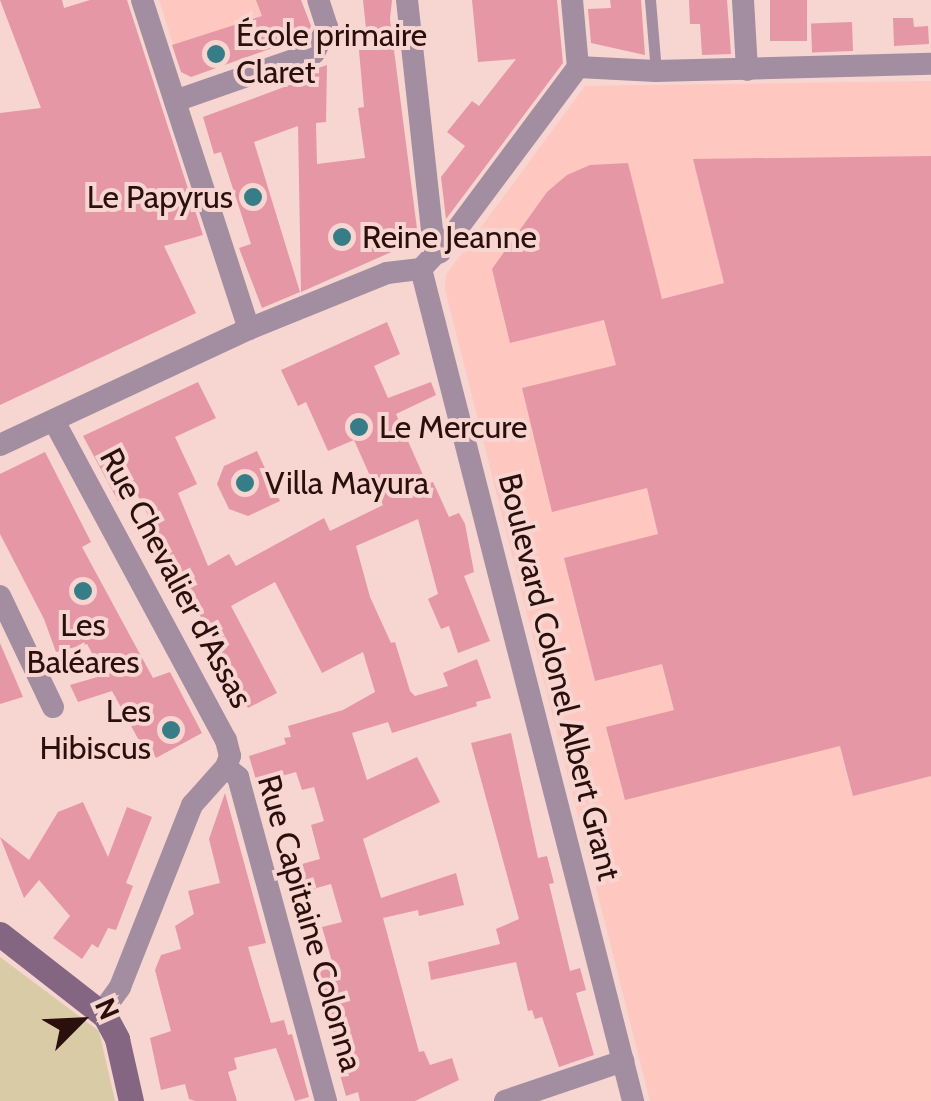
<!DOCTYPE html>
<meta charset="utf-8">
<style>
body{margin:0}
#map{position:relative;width:931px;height:1101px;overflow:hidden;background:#f7d5d0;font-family:Cabin,sans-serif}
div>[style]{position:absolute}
.built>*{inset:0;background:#fec7bf}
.green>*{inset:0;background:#dacba7}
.building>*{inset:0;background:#e697a5;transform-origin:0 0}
.lane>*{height:11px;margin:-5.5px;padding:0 5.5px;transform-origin:5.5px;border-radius:5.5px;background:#a28da1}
.street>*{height:22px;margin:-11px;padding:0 11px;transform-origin:11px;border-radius:11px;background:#a28da1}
.secondary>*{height:25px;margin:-12.5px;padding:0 12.5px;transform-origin:12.5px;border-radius:12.5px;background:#846683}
.dots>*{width:28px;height:28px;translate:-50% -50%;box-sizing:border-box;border:5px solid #f7d5d0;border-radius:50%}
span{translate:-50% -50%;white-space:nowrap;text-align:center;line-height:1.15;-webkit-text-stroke:8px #f7d5d0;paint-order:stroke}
.poi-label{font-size:32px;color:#2b0f0c}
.left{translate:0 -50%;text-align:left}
.right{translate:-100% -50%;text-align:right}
.street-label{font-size:32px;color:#2b0f0c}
.north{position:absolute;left:30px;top:971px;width:100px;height:100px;-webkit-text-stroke:8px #f7d5d0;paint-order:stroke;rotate:66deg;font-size:28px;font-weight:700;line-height:40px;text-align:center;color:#2b0f0c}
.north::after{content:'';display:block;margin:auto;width:35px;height:45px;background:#2b0f0c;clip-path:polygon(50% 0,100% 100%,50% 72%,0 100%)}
</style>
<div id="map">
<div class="built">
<i style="clip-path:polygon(159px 0,301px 0,311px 26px,306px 36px,191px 77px,182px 72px)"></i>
<i style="clip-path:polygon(931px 81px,931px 1101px,650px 1101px,445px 289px,446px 275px,585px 86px)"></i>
</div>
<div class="green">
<i style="clip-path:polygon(0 957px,99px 1031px,115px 1101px,0 1101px)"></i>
</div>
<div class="building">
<i style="clip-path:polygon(0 0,62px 0,64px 8px,90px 0,127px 0,203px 235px,164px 246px,196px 313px,0 405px,0 113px,41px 108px)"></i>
<i style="clip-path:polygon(256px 0,301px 0,311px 26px,306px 36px,191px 77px,181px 72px,172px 45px,262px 16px)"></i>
<i style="clip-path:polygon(363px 0,392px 0,390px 19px,417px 229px,405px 246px,301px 292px,298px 126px,254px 142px,300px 292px,262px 308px,239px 248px,251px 244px,221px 152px,214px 154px,203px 117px,303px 80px,303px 73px,327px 65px,326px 122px,316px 123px,317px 164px,365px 158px,358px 108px,364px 107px,358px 39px,367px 38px)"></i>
<i style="clip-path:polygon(472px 0,557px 0,563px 63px,446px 219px,441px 177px,465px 146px,447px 132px,472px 101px,479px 106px,516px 59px,478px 62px)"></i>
<i style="clip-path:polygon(610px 0,641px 0,645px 55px,591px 43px,588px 9px,611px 8px)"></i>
<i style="clip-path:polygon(689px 0,727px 0,731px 54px,702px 55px,700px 24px,690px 24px)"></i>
<i style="left:770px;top:0;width:37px;height:41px"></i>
<i style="clip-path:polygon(893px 18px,913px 18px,914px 27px,928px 26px,929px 44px,894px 46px)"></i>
<i style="left:852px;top:22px;width:29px;height:41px;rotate:88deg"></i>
<i style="clip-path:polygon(931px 156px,931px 776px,853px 796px,840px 746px,625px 800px,606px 727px,674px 710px,662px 664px,595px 681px,564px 558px,658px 534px,647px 488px,552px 512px,522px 388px,616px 365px,604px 320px,510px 343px,492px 269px,547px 192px,567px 175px,590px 165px,628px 163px,662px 299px,724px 283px,693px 159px)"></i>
<i style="clip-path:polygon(387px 322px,400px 354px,374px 366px,388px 398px,431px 382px,436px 395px,396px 414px,427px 484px,433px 482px,449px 517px,459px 513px,465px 524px,474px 572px,464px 576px,490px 641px,458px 653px,449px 626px,441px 629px,428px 599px,438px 594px,418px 519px,356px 546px,370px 597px,391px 643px,395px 642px,410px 691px,415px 696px,448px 686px,443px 673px,477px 659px,491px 698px,476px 702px,477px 706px,392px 733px,388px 722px,352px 733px,367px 780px,417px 757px,440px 802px,363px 839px,381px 898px,456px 873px,464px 905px,419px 916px,418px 910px,383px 918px,419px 1052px,424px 1051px,430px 1065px,452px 1058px,459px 1080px,415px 1101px,360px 1101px,358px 1092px,346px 1096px,334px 1054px,340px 1053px,312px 971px,333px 965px,322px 927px,342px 922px,331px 884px,302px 892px,295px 866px,320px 859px,311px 825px,324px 821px,314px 787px,302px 790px,296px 772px,257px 783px,249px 756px,286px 744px,284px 738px,291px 737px,288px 726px,343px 710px,375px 692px,363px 652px,322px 673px,275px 582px,231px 606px,277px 693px,248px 708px,136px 492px,118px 501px,83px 436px,198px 382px,216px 418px,175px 437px,197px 484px,178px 493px,208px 566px,229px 554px,236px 566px,324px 518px,330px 531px,383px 505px,354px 440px,328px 451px,306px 402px,298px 406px,281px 370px)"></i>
<i style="clip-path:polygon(257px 451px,280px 501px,248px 516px,229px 509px,217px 484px,224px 466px)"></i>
<i style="clip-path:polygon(45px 452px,91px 542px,82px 547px,141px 656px,153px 678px,170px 672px,202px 733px,156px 758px,154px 754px,148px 757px,112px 691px,78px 702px,70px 685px,104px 675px,87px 644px,56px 652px,44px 619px,0 534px,0 474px)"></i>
<i style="clip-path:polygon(0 643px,23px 697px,0 704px)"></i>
<i style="clip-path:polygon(511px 733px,538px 858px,547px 856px,554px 883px,549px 884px,570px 971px,580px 968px,586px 990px,576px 993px,594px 1055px,559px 1067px,542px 1017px,535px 1019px,532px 1010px,528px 1011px,516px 962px,431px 980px,428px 962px,500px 944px,496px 929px,519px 919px,471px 743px)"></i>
<i style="clip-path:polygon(225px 793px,266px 943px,248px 947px,259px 984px,271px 1023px,284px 1020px,288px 1035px,292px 1034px,309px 1097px,295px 1101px,276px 1048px,234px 1058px,237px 1069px,228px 1072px,237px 1101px,195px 1101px,189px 1099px,185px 1084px,161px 1090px,150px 1038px,171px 1031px,155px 970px,161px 955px,181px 949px,175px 926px,194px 914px,188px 891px,220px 883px,209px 839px)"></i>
<i style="clip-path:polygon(83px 802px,108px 857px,127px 807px,152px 817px,126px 883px,133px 886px,116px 930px,108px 928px,98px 948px,92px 944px,82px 959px,53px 938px,70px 916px,39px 880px,24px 898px,0 837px,29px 860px,58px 812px)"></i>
</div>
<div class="lane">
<i style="left:650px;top:0;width:71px;rotate:85.2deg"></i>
</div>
<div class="street">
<i style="left:142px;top:0;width:346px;rotate:72deg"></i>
<i style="left:407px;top:0;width:233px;rotate:83.8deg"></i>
<i style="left:432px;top:232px;width:22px;rotate:68deg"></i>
<i style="left:572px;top:0;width:67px;rotate:84.9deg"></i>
<i style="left:743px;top:0;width:70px;rotate:86.7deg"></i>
<i style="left:578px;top:67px;width:78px;rotate:2.9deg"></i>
<i style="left:656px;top:71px;width:275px;rotate:-1.5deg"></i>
<i style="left:175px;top:101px;width:147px;rotate:-19.1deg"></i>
<i style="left:314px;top:53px;width:29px;rotate:-63deg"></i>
<i style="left:327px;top:27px;width:28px;rotate:-108deg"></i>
<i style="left:421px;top:269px;width:859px;rotate:75.7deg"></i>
<i style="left:54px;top:421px;width:362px;rotate:61.7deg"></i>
<i style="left:226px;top:740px;width:16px;rotate:76deg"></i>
<i style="left:230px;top:756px;width:12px;rotate:110deg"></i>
<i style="left:0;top:445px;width:275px;rotate:-25deg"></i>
<i style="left:249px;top:329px;width:149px;rotate:-22.1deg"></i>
<i style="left:387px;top:273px;width:34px;rotate:-7deg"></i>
<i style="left:421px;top:269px;width:45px;rotate:-46.8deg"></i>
<i style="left:452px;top:236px;width:211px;rotate:-53.3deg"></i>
<i style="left:0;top:596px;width:123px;rotate:64.5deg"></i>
<i style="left:226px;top:767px;width:16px;rotate:40deg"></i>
<i style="left:238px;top:777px;width:336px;rotate:74.8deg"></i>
<i style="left:102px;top:1012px;width:31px;rotate:-54deg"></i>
<i style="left:120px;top:987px;width:196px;rotate:-68.4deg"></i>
<i style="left:192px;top:805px;width:51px;rotate:-48.2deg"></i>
<i style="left:505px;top:1101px;width:125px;rotate:-18.7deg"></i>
</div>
<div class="secondary">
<i style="left:0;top:934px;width:133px;rotate:38deg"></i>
<i style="left:105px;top:1016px;width:26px;rotate:62deg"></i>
<i style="left:117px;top:1039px;width:64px;rotate:77.3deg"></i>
</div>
<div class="dots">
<i style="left:216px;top:54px;background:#367d87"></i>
<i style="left:253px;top:197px;background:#367d87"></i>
<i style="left:342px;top:237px;background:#367d87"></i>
<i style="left:359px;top:427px;background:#367d87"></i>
<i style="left:245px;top:483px;background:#367d87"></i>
<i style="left:83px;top:591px;background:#367d87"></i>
<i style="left:171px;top:730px;background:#367d87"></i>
</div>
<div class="poi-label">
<span class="left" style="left:236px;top:54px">École primaire<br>Claret</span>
<span class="right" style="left:233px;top:197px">Le Papyrus</span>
<span class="left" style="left:362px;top:237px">Reine Jeanne</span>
<span class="left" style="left:379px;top:427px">Le Mercure</span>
<span class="left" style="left:265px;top:483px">Villa Mayura</span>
<span style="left:83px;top:644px">Les<br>Baléares</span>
<span class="right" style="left:151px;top:730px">Les<br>Hibiscus</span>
</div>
<div class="street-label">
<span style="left:176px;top:578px;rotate:62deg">Rue Chevalier d'Assas</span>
<span style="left:559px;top:677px;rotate:76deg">Boulevard Colonel Albert Grant</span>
<span style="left:310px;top:923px;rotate:74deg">Rue Capitaine Colonna</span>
</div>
<div class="north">N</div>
</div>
